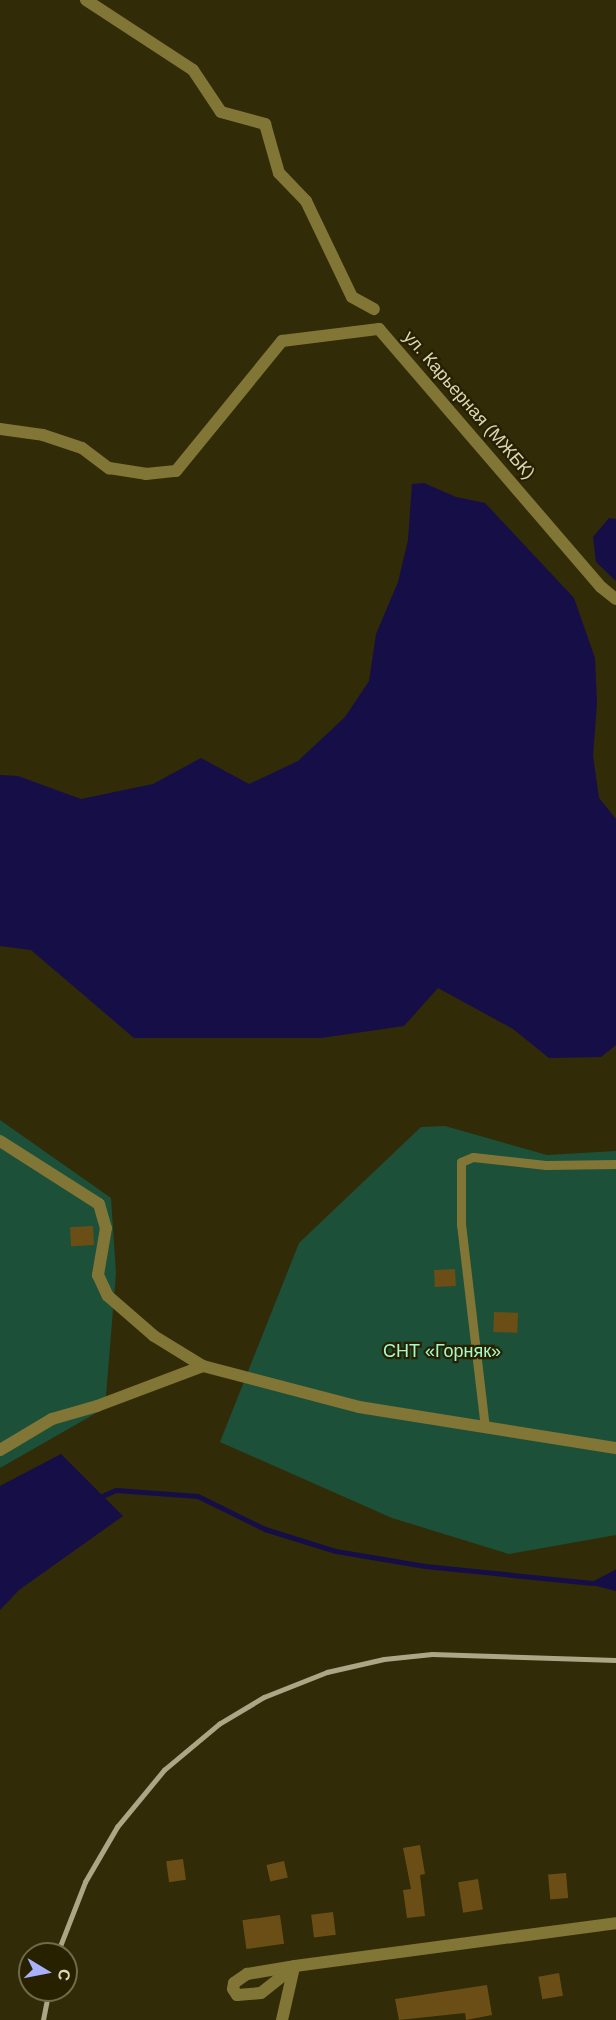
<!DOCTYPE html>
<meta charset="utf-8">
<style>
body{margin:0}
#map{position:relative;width:616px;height:2020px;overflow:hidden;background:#312b08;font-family:Arial,sans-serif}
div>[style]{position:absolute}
.green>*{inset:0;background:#1d5038}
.water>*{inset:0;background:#150e47}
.stream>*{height:4.5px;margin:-2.25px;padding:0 2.25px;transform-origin:2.25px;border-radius:2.25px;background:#150e47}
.building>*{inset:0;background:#6b4e16;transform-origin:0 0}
.service>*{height:9px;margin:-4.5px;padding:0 4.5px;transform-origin:4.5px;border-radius:4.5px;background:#817636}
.minor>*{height:12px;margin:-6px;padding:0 6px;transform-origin:6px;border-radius:6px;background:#817636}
.tertiary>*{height:12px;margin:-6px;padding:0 6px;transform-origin:6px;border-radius:6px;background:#817636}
.rail>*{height:4.5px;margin:-2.25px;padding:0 2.25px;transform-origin:2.25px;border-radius:2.25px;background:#aca686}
span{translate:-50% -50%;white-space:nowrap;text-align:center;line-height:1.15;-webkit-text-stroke:4.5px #272100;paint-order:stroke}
.street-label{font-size:18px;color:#dcd7b7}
.park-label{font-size:18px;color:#a5facc}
.north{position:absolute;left:18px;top:1942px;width:60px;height:60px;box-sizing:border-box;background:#272100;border:2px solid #6f6a49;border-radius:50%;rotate:100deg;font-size:16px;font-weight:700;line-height:24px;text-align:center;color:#dcd7b7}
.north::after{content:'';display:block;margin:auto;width:21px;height:27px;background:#a9b0fc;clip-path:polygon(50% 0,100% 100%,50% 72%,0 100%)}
</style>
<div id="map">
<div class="green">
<i style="clip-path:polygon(0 1120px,111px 1198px,116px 1273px,105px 1408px,0 1468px)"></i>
<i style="clip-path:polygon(445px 1126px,547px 1155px,616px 1151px,616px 1535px,509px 1554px,392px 1518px,220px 1442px,299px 1243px,421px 1127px)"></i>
</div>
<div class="water">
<i style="clip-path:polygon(424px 483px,456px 497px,485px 503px,574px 598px,595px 658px,597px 703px,593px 756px,599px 798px,616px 819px,616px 1045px,601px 1057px,549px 1058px,513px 1029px,438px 988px,404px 1026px,321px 1038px,134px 1038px,31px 950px,0 946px,0 775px,18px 776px,81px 799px,153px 784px,201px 758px,249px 784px,298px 761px,345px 717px,369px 681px,376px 634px,398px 582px,408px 540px,412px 484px)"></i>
<i style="clip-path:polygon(609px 518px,616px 519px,616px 581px,596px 562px,593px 537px)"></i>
<i style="clip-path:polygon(61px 1454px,123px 1516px,19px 1590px,0 1610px,0 1486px)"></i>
<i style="clip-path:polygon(616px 1569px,616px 1591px,588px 1584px,615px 1570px)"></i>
</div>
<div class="stream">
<i style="left:100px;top:1497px;width:17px;rotate:-24deg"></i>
<i style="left:116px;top:1490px;width:82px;rotate:4.2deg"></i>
<i style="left:198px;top:1496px;width:75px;rotate:26.2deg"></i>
<i style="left:265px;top:1529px;width:74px;rotate:17.2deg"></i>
<i style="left:336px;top:1551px;width:90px;rotate:9.6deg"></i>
<i style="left:425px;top:1566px;width:168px;rotate:5.8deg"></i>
</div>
<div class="building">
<i style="left:93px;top:1226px;width:19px;height:23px;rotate:87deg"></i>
<i style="left:455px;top:1269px;width:17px;height:21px;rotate:87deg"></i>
<i style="left:494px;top:1312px;width:24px;height:20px;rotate:2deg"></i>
<i style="clip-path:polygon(420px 1845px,425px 1874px,420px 1875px,425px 1916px,407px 1918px,403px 1890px,411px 1889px,403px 1848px)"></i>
<i style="left:183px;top:1859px;width:21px;height:17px;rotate:82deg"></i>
<i style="left:284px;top:1861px;width:17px;height:18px;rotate:77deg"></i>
<i style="left:566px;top:1873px;width:25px;height:18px;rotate:85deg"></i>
<i style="left:478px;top:1879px;width:31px;height:20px;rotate:81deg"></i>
<i style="left:333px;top:1912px;width:23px;height:22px;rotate:83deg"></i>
<i style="left:280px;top:1915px;width:29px;height:38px;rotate:82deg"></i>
<i style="left:559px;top:1973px;width:23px;height:21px;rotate:80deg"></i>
<i style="clip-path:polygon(487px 1985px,492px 2015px,466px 2020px,465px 2013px,399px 2020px,395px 1999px)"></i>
</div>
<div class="service">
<i style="left:485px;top:1428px;width:204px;rotate:-96.7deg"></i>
<i style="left:461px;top:1225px;width:63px;rotate:-90deg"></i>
<i style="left:461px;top:1162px;width:13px;rotate:-23deg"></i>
<i style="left:473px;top:1157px;width:73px;rotate:6.3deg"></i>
<i style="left:546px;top:1165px;width:70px;rotate:-0.8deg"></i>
</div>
<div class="minor">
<i style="left:0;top:1141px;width:117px;rotate:32.5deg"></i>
<i style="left:99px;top:1204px;width:25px;rotate:74deg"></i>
<i style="left:106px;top:1228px;width:48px;rotate:99.7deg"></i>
<i style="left:98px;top:1275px;width:23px;rotate:65deg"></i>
<i style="left:108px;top:1296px;width:61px;rotate:41deg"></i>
<i style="left:154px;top:1336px;width:57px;rotate:31.5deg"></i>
<i style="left:203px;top:1366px;width:161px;rotate:14.7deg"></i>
<i style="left:359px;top:1407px;width:260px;rotate:9.1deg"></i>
<i style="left:0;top:1450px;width:61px;rotate:-30.8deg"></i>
<i style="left:52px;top:1419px;width:47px;rotate:-16.1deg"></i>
<i style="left:97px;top:1406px;width:113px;rotate:-20.7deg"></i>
<i style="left:295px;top:1966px;width:43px;rotate:141.5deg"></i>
<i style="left:261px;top:1993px;width:24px;rotate:175deg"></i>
<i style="left:237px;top:1995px;width:7px;rotate:-124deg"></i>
<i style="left:233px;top:1989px;width:6px;rotate:-81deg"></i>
<i style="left:234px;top:1983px;width:16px;rotate:-35deg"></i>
<i style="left:247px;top:1974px;width:49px;rotate:-9.5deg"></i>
<i style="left:295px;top:1966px;width:324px;rotate:-7.6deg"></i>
<i style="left:282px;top:2020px;width:54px;rotate:-77.2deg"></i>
</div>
<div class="tertiary">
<i style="left:86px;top:0;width:128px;rotate:33.2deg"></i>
<i style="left:193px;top:70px;width:50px;rotate:56.3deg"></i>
<i style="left:221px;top:112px;width:46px;rotate:15.3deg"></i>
<i style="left:265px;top:124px;width:51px;rotate:74.1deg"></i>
<i style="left:279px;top:173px;width:39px;rotate:46deg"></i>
<i style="left:306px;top:201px;width:106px;rotate:64.4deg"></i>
<i style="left:352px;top:297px;width:25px;rotate:29deg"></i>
<i style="left:0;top:429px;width:43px;rotate:7.9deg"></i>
<i style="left:43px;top:435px;width:41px;rotate:18.4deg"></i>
<i style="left:82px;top:448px;width:34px;rotate:37deg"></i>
<i style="left:109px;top:468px;width:37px;rotate:9deg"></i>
<i style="left:146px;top:474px;width:30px;rotate:-6deg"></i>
<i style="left:176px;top:471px;width:168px;rotate:-50.8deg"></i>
<i style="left:282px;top:341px;width:98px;rotate:-7.1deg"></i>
<i style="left:379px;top:329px;width:340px;rotate:49.3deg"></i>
<i style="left:601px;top:587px;width:19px;rotate:39deg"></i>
</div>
<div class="rail">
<i style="left:57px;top:1954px;width:77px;rotate:-68.7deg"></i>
<i style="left:85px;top:1882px;width:64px;rotate:-59.8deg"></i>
<i style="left:117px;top:1827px;width:74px;rotate:-50.5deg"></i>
<i style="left:164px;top:1770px;width:72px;rotate:-39.9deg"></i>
<i style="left:219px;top:1724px;width:52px;rotate:-31deg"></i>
<i style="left:264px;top:1697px;width:68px;rotate:-21.6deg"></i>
<i style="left:327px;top:1672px;width:58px;rotate:-12.8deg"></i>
<i style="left:384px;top:1659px;width:48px;rotate:-5.9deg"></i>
<i style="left:432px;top:1654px;width:184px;rotate:1.9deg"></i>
<i style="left:43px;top:2020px;width:31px;rotate:-79deg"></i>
</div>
<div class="street-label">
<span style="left:469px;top:405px;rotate:49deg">ул. Карьерная (МЖБК)</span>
</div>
<div class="park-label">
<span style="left:442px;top:1351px">СНТ «Горняк»</span>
</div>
<div class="north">С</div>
</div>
